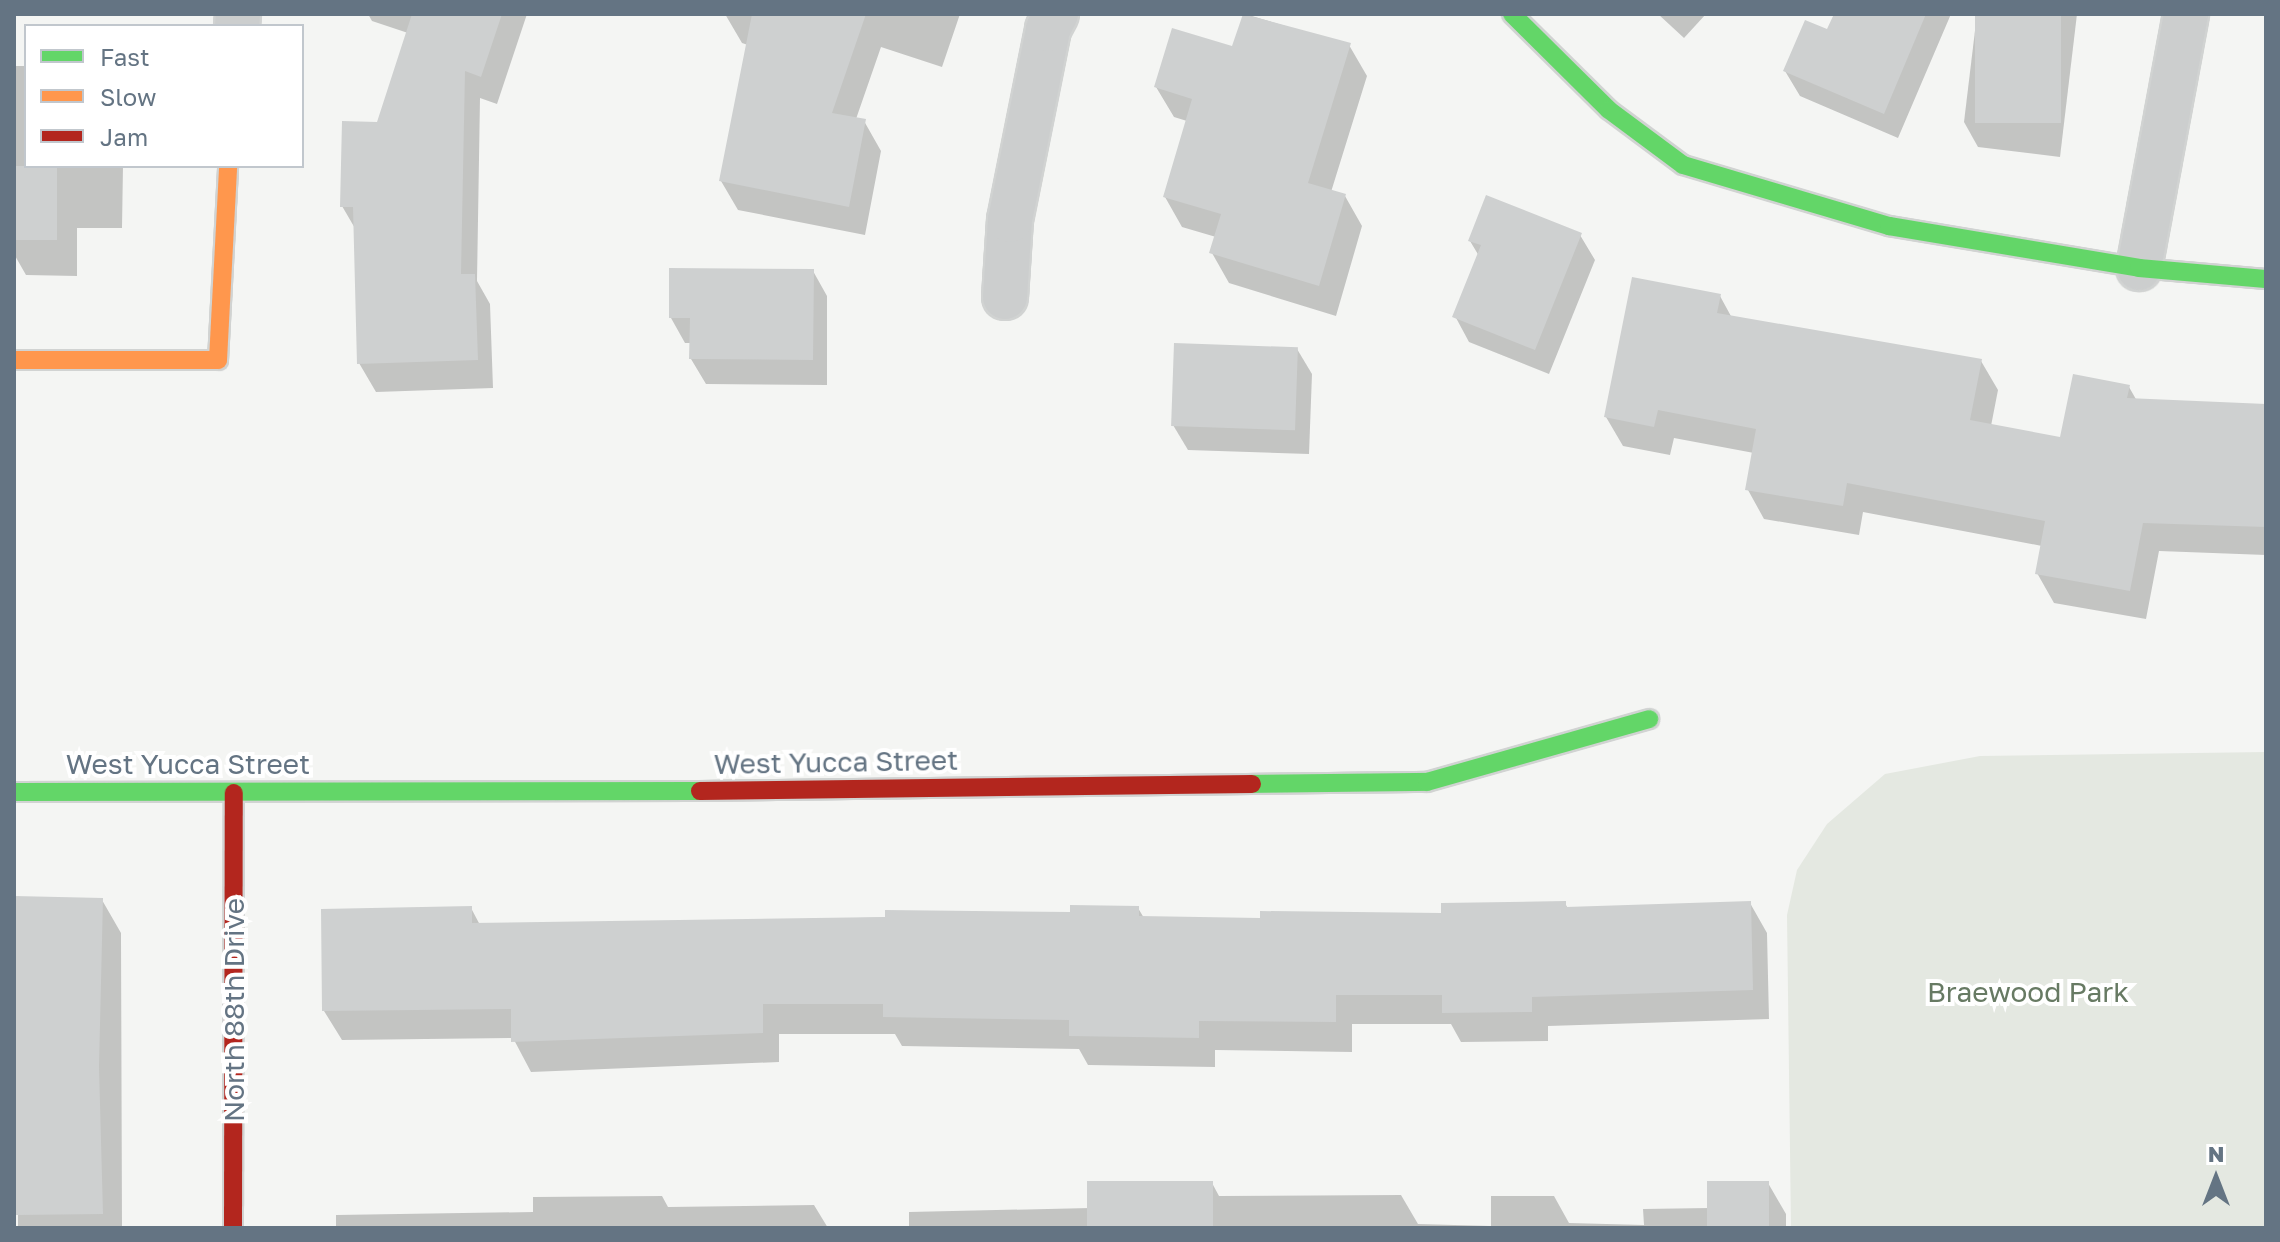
<!DOCTYPE html>
<style>
body{margin:0}
#map{position:relative;width:2280px;height:1242px;overflow:hidden;background:#f4f5f3;font-family:"Golos Text",sans-serif}
div>[style]{position:absolute}
.green>*{inset:0;background:#e4e8e1}
.shadow>*{inset:0;background:#0003}
.building>*{inset:0;background:#ced0d0;transform-origin:0 0}
.roads{filter:drop-shadow(2px 0 #d1d3d2) drop-shadow(-2px 0 #d1d3d2) drop-shadow(0 2px #d1d3d2) drop-shadow(0 -2px #d1d3d2)}
.street>*{height:44px;margin:-22px;padding:0 22px;transform-origin:22px;border-radius:22px;background:#cccece}
.fast>*{height:18px;margin:-9px;padding:0 9px;transform-origin:9px;border-radius:9px;background:#63d668}
.slow>*{height:18px;margin:-9px;padding:0 9px;transform-origin:9px;border-radius:9px;background:#ff974d}
.jam>*{height:18px;margin:-9px;padding:0 9px;transform-origin:9px;border-radius:9px;background:#b3261e}
span{translate:-50% -50%;white-space:nowrap;text-align:center;line-height:1.15;-webkit-text-stroke:8px #fff;paint-order:stroke}
.street-label{font-size:28px;color:#647483}
.park-label{font-size:28px;color:#677a63}
.frame{position:absolute;inset:0;border:16px solid #647483;pointer-events:none}
.legend{position:absolute;left:24px;top:24px;width:280px;height:144px;box-sizing:border-box;background:#fff;border:2px solid #c1c7cd;margin:0;padding:10px 14px;list-style:none;font-size:24px;color:#647483}
.legend li{display:flex;align-items:center;gap:16px;height:40px}
.legend b{width:40px;border:2px solid #c1c7cd}
.north{position:absolute;left:2176px;top:1138px;width:80px;height:80px;-webkit-text-stroke:6px #fff;paint-order:stroke;rotate:0deg;font-size:22px;font-weight:700;line-height:32px;text-align:center;color:#647483}
.north::after{content:'';display:block;margin:auto;width:28px;height:36px;background:#647483;clip-path:polygon(50% 0,100% 100%,50% 72%,0 100%)}
</style>
<div id="map">
<div class="green">
<i style="clip-path:polygon(2266px 752px,2266px 1228px,1791px 1228px,1787px 915px,1797px 870px,1827px 824px,1885px 774px,1980px 756px)"></i>
</div>
<div class="shadow">
<i style="clip-path:polygon(368px 14px,527px 14px,497px 104px,480px 98px,477px 281px,490px 304px,493px 388px,376px 392px,359px 363px,356px 230px,342px 206px,379px 124px,408px 33px,372px 21px)"></i>
<i style="clip-path:polygon(725px 14px,960px 14px,942px 67px,881px 47px,856px 119px,864px 121px,881px 151px,865px 235px,738px 210px,721px 181px,748px 45px,742px 43px)"></i>
<i style="clip-path:polygon(1245px 14px,1349px 45px,1367px 76px,1331px 192px,1345px 196px,1362px 226px,1336px 316px,1229px 283px,1212px 253px,1216px 237px,1182px 227px,1165px 197px,1187px 121px,1174px 117px,1156px 87px,1234px 49px)"></i>
<i style="clip-path:polygon(1658px 14px,1706px 14px,1684px 38px)"></i>
<i style="clip-path:polygon(1836px 14px,1951px 14px,1898px 138px,1800px 96px,1785px 71px,1828px 32px)"></i>
<i style="clip-path:polygon(1977px 14px,2077px 14px,2060px 157px,1978px 147px,1964px 122px)"></i>
<i style="clip-path:polygon(14px 66px,26px 66px,26px 166px,123px 166px,122px 228px,77px 228px,77px 276px,26px 275px,14px 254px)"></i>
<i style="clip-path:polygon(1580px 235px,1595px 260px,1549px 374px,1469px 342px,1455px 316px,1479px 256px,1470px 241px)"></i>
<i style="clip-path:polygon(813px 271px,827px 296px,827px 385px,706px 384px,691px 359px,692px 343px,685px 343px,671px 318px)"></i>
<i style="clip-path:polygon(1720px 296px,1732px 318px,1981px 361px,1998px 390px,1991px 426px,2062px 440px,2129px 387px,2137px 401px,2266px 406px,2266px 555px,2159px 551px,2146px 619px,2054px 603px,2037px 573px,2042px 546px,1863px 512px,1859px 535px,1764px 519px,1748px 490px,1754px 453px,1674px 438px,1670px 455px,1623px 446px,1606px 417px)"></i>
<i style="clip-path:polygon(1297px 349px,1312px 374px,1309px 454px,1188px 450px,1173px 425px)"></i>
<i style="clip-path:polygon(14px 898px,102px 900px,121px 933px,122px 1228px,18px 1228px,18px 1185px,14px 1179px)"></i>
<i style="clip-path:polygon(1565px 903px,1568px 909px,1750px 903px,1767px 933px,1769px 1019px,1548px 1026px,1548px 1041px,1461px 1042px,1451px 1024px,1352px 1024px,1352px 1052px,1215px 1050px,1215px 1067px,1088px 1065px,1079px 1049px,902px 1046px,895px 1034px,779px 1034px,779px 1062px,531px 1072px,513px 1038px,342px 1040px,324px 1011px,471px 908px,480px 925px,1072px 914px,1138px 908px,1144px 918px,1262px 920px,1443px 915px)"></i>
<i style="clip-path:polygon(1212px 1183px,1219px 1196px,1401px 1195px,1418px 1224px,1491px 1226px,1491px 1196px,1554px 1196px,1569px 1223px,1644px 1225px,1643px 1209px,1709px 1208px,1768px 1183px,1786px 1214px,1786px 1228px,863px 1228px,909px 1227px,909px 1212px,1090px 1208px)"></i>
<i style="clip-path:polygon(662px 1196px,668px 1207px,814px 1205px,828px 1228px,336px 1228px,336px 1215px,533px 1212px,533px 1197px)"></i>
</div>
<div class="building">
<i style="clip-path:polygon(412px 14px,502px 14px,481px 77px,465px 71px,461px 274px,475px 274px,478px 360px,357px 364px,353px 207px,340px 207px,342px 121px,377px 122px)"></i>
<i style="clip-path:polygon(752px 14px,866px 14px,832px 113px,866px 119px,849px 207px,719px 181px)"></i>
<i style="clip-path:polygon(1243px 14px,1351px 43px,1308px 183px,1346px 194px,1319px 286px,1209px 253px,1221px 214px,1163px 197px,1192px 99px,1154px 87px,1172px 28px,1232px 46px)"></i>
<i style="clip-path:polygon(1834px 14px,1926px 14px,1884px 114px,1783px 71px,1805px 20px,1827px 29px)"></i>
<i style="left:1975px;top:14px;width:86px;height:109px"></i>
<i style="left:14px;top:166px;width:43px;height:74px"></i>
<i style="clip-path:polygon(1486px 195px,1582px 233px,1535px 350px,1452px 317px,1481px 245px,1468px 241px)"></i>
<i style="clip-path:polygon(669px 268px,814px 269px,813px 360px,689px 359px,690px 318px,669px 318px)"></i>
<i style="clip-path:polygon(1632px 277px,1721px 294px,1717px 313px,1982px 359px,1970px 420px,2060px 437px,2073px 374px,2130px 385px,2127px 398px,2266px 404px,2266px 527px,2143px 523px,2130px 591px,2035px 574px,2045px 521px,1847px 483px,1843px 506px,1745px 490px,1756px 429px,1658px 410px,1654px 427px,1604px 417px)"></i>
<i style="left:1174px;top:343px;width:124px;height:83px;rotate:2deg"></i>
<i style="clip-path:polygon(14px 896px,103px 898px,99px 1067px,103px 1214px,16px 1215px)"></i>
<i style="clip-path:polygon(1566px 901px,1566px 907px,1751px 901px,1753px 990px,1532px 997px,1532px 1012px,1442px 1013px,1442px 995px,1336px 995px,1336px 1022px,1199px 1021px,1199px 1038px,1069px 1036px,1069px 1020px,883px 1017px,883px 1004px,763px 1004px,763px 1033px,511px 1042px,511px 1009px,322px 1011px,321px 909px,472px 906px,472px 923px,885px 917px,885px 910px,1070px 912px,1070px 905px,1139px 906px,1139px 916px,1260px 918px,1260px 911px,1441px 913px,1441px 903px)"></i>
<i style="left:1213px;top:1181px;width:47px;height:126px;rotate:90deg"></i>
<i style="left:1707px;top:1181px;width:62px;height:47px"></i>
</div>
<div class="roads">
<div class="street">
<i style="left:237px;top:26px;width:12px;rotate:-85deg"></i>
<i style="left:2139px;top:268px;width:258px;rotate:-79.5deg"></i>
<i style="left:1005px;top:297px;width:77px;rotate:-86.3deg"></i>
<i style="left:1010px;top:220px;width:195px;rotate:-78.7deg"></i>
<i style="left:1048px;top:29px;width:17px;rotate:-62deg"></i>
</div>
<div class="fast">
<i style="left:1512px;top:14px;width:136px;rotate:44.7deg"></i>
<i style="left:1609px;top:110px;width:92px;rotate:36.6deg"></i>
<i style="left:1683px;top:165px;width:215px;rotate:16.5deg"></i>
<i style="left:1889px;top:226px;width:254px;rotate:9.5deg"></i>
<i style="left:2139px;top:268px;width:127px;rotate:5deg"></i>
<i style="left:1252px;top:784px;width:175px;rotate:-0.7deg"></i>
<i style="left:1427px;top:782px;width:231px;rotate:-15.8deg"></i>
<i style="left:14px;top:792px;width:686px;rotate:-0.08deg"></i>
</div>
<div class="slow">
<i style="left:14px;top:360px;width:204px"></i>
<i style="left:218px;top:360px;width:194px;rotate:-87deg"></i>
</div>
<div class="jam">
<i style="left:700px;top:791px;width:552px;rotate:-0.73deg"></i>
<i style="left:233px;top:1228px;width:435px;rotate:-89.9deg"></i>
</div>
</div>
<div class="street-label">
<span style="left:836px;top:762px;rotate:-1deg">West Yucca Street</span>
<span style="left:188px;top:764px">West Yucca Street</span>
<span style="left:234px;top:1010px;rotate:-90deg">North 88th Drive</span>
</div>
<div class="park-label">
<span style="left:2028px;top:992px">Braewood Park</span>
</div>
<div class="frame"></div>
<ul class="legend">
<li><b style="height:10px;background:#63d668"></b>Fast</li>
<li><b style="height:10px;background:#ff974d"></b>Slow</li>
<li><b style="height:10px;background:#b3261e"></b>Jam</li>
</ul>
<div class="north">N</div>
</div>
